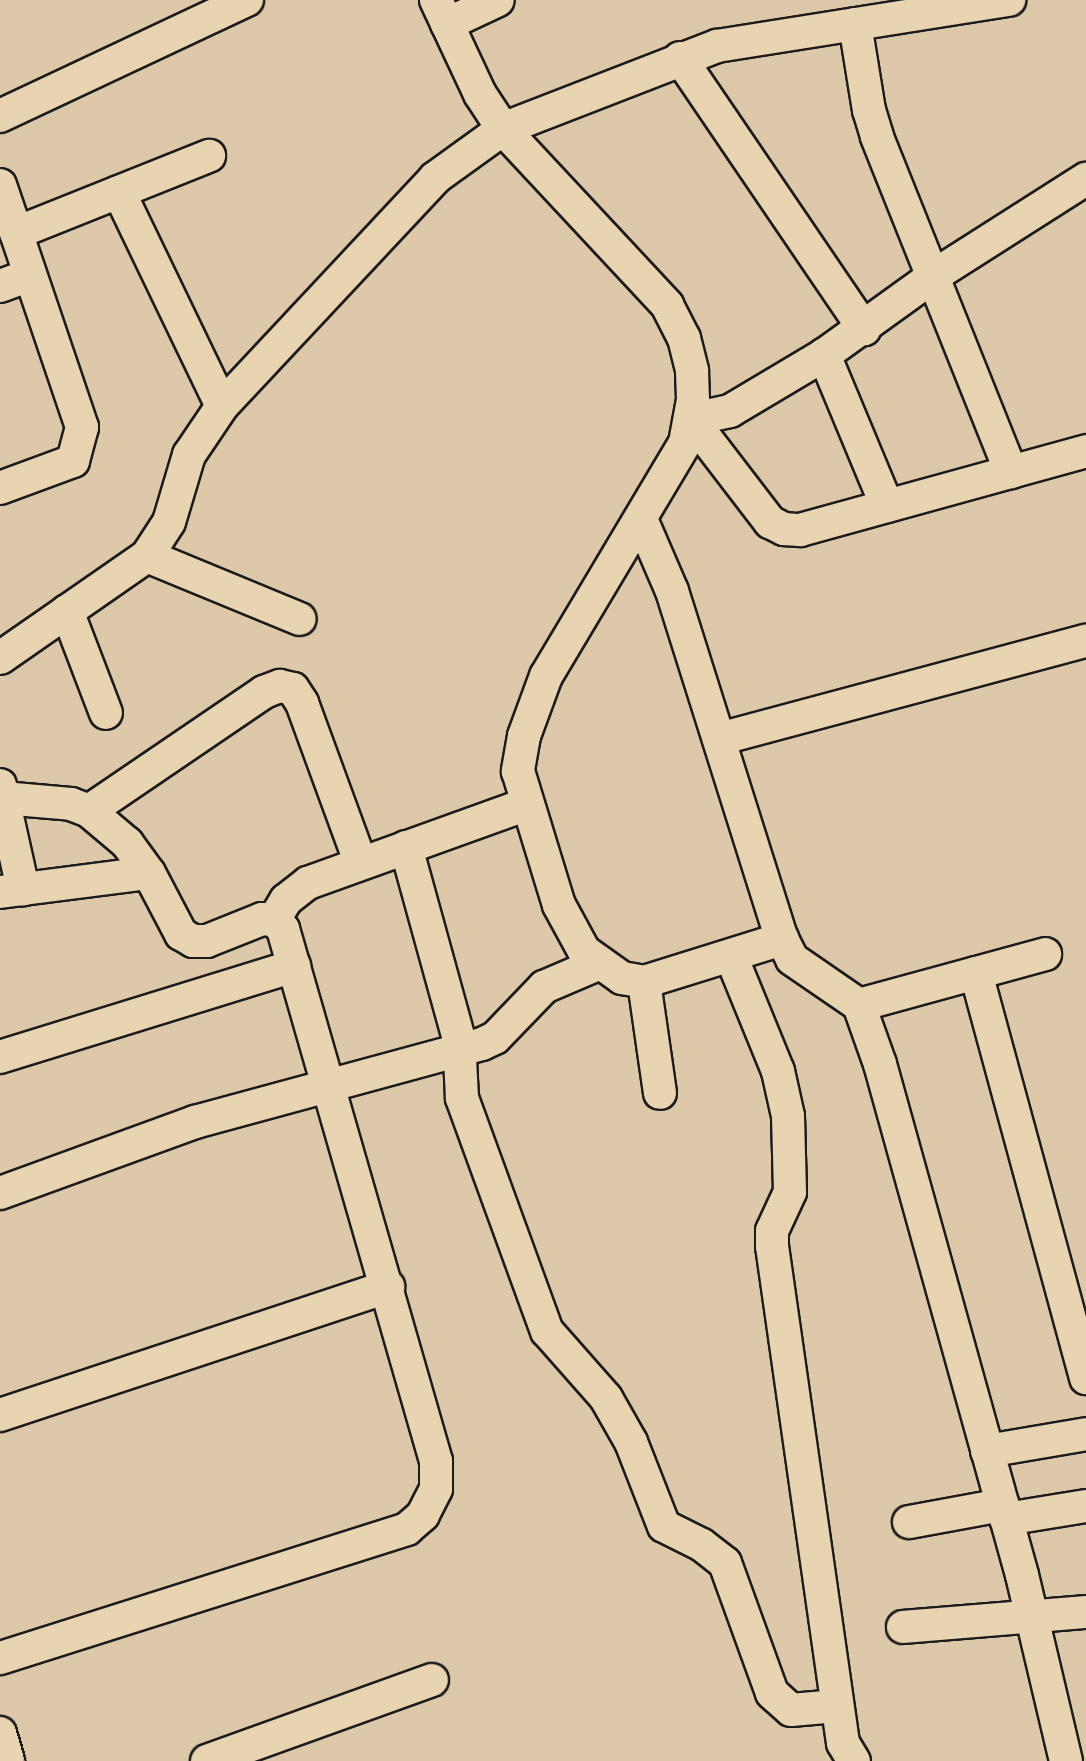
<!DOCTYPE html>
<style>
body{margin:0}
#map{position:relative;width:1086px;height:1761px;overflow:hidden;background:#ddc9a9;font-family:"Indie Flower",sans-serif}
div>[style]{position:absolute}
.roads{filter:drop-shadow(2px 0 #1c1c1c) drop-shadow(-2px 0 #1c1c1c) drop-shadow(0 2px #1c1c1c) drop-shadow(0 -2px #1c1c1c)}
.street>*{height:32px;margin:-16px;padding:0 16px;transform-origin:16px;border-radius:16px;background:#e9d4b2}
span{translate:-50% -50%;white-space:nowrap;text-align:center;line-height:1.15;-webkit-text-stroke:7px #e9d4b2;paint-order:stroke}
</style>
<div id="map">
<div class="roads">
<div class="street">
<i style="left:436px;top:0;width:104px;rotate:64.9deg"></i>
<i style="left:480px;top:94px;width:42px;rotate:56.7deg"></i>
<i style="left:503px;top:129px;width:241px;rotate:47deg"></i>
<i style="left:667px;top:305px;width:37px;rotate:63deg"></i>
<i style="left:684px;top:338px;width:34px;rotate:76deg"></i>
<i style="left:692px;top:371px;width:29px;rotate:88deg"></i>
<i style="left:693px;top:400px;width:44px;rotate:100.5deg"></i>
<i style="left:685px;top:443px;width:271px;rotate:120.8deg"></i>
<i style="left:546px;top:676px;width:64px;rotate:110.1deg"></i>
<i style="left:524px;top:736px;width:36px;rotate:100deg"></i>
<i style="left:518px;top:771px;width:140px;rotate:73deg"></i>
<i style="left:559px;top:905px;width:52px;rotate:61.5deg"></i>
<i style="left:584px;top:951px;width:47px;rotate:35.4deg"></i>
<i style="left:622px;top:978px;width:22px;rotate:10deg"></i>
<i style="left:644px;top:982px;width:145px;rotate:-17.3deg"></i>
<i style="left:447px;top:24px;width:56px;rotate:-25.2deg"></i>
<i style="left:855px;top:24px;width:87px;rotate:80.8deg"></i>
<i style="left:869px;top:110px;width:28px;rotate:73deg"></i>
<i style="left:877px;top:137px;width:361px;rotate:68.2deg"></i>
<i style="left:680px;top:58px;width:328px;rotate:55.8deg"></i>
<i style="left:0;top:116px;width:273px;rotate:-25.2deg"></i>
<i style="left:0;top:185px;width:256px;rotate:71.3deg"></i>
<i style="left:82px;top:427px;width:35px;rotate:105deg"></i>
<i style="left:73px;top:461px;width:78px;rotate:159.7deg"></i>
<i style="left:119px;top:192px;width:237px;rotate:64.3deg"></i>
<i style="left:16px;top:233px;width:208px;rotate:-21.8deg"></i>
<i style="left:0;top:286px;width:32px;rotate:-20deg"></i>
<i style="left:824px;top:355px;width:109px;rotate:149.2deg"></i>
<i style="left:730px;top:411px;width:40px;rotate:168deg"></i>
<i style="left:691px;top:419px;width:130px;rotate:52.5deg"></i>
<i style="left:770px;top:522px;width:16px;rotate:27deg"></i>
<i style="left:784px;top:529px;width:16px;rotate:4deg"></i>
<i style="left:800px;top:530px;width:297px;rotate:-15.4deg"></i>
<i style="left:887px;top:506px;width:164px;rotate:-112.6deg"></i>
<i style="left:824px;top:355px;width:133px;rotate:-35.8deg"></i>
<i style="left:932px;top:277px;width:183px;rotate:-32.5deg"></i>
<i style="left:641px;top:519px;width:78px;rotate:66.7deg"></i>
<i style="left:672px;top:591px;width:365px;rotate:72.5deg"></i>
<i style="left:782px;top:939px;width:22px;rotate:63deg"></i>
<i style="left:792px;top:959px;width:81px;rotate:34.5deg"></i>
<i style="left:859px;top:1005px;width:63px;rotate:70.4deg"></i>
<i style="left:880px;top:1064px;width:530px;rotate:74.47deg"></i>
<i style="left:1022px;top:1575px;width:191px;rotate:76.7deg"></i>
<i style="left:147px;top:556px;width:165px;rotate:22.4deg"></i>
<i style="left:67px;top:611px;width:109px;rotate:69.1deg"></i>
<i style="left:0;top:658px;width:179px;rotate:-34.8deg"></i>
<i style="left:147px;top:556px;width:40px;rotate:-57.1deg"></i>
<i style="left:169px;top:522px;width:70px;rotate:-73.4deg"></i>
<i style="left:189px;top:455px;width:59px;rotate:-56deg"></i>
<i style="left:222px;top:406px;width:312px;rotate:-46.9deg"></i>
<i style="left:435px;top:178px;width:84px;rotate:-35.8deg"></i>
<i style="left:503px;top:129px;width:230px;rotate:-21.2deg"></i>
<i style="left:717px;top:46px;width:296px;rotate:-9deg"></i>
<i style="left:719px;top:739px;width:380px;rotate:-15deg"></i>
<i style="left:0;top:785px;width:107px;rotate:77.5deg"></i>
<i style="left:3px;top:798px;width:68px;rotate:5deg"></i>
<i style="left:71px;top:804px;width:19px;rotate:21deg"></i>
<i style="left:89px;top:811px;width:50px;rotate:40.1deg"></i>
<i style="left:127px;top:843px;width:37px;rotate:54deg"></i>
<i style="left:89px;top:811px;width:212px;rotate:-34.2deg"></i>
<i style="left:264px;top:692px;width:17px;rotate:-21deg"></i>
<i style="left:280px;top:686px;width:13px;rotate:13deg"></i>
<i style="left:293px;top:689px;width:17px;rotate:57deg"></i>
<i style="left:302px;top:703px;width:171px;rotate:69.9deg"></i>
<i style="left:406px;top:847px;width:199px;rotate:74.6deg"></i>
<i style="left:459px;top:1039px;width:59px;rotate:87.1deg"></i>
<i style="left:462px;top:1098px;width:248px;rotate:70deg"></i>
<i style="left:547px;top:1331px;width:89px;rotate:48.6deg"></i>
<i style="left:606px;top:1398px;width:51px;rotate:60.4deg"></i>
<i style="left:631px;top:1442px;width:90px;rotate:68.6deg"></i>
<i style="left:664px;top:1526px;width:42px;rotate:26.6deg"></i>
<i style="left:702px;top:1545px;width:29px;rotate:38deg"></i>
<i style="left:725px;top:1563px;width:138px;rotate:70.1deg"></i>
<i style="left:772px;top:1693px;width:25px;rotate:42deg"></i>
<i style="left:791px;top:1710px;width:46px;rotate:-5deg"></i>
<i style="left:0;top:892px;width:150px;rotate:-7.3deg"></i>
<i style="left:149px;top:873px;width:69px;rotate:62.3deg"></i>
<i style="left:181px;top:934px;width:14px;rotate:30deg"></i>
<i style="left:193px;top:941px;width:14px"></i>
<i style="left:207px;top:941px;width:59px;rotate:-21.8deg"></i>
<i style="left:262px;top:919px;width:12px;rotate:5deg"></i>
<i style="left:274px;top:920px;width:13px;rotate:45deg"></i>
<i style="left:283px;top:929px;width:554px;rotate:73.96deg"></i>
<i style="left:436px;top:1461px;width:28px;rotate:90deg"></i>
<i style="left:436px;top:1489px;width:29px;rotate:117deg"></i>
<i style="left:423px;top:1515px;width:21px;rotate:139deg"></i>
<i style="left:407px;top:1529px;width:427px;rotate:162.4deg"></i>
<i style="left:274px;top:920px;width:23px;rotate:-59deg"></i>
<i style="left:286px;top:900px;width:28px;rotate:-38deg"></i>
<i style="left:308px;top:883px;width:233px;rotate:-19.8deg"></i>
<i style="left:731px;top:956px;width:124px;rotate:67.8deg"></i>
<i style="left:778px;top:1071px;width:46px;rotate:77.5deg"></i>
<i style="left:788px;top:1116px;width:76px;rotate:88.5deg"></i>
<i style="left:790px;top:1192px;width:43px;rotate:114.8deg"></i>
<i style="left:772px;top:1231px;width:15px;rotate:90deg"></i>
<i style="left:772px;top:1246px;width:502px;rotate:81.87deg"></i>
<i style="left:843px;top:1743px;width:21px;rotate:59deg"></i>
<i style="left:976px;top:973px;width:420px;rotate:74.8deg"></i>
<i style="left:644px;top:982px;width:112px;rotate:81.8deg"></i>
<i style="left:859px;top:1005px;width:193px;rotate:-15.3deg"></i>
<i style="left:0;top:1057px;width:308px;rotate:-17.2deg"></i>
<i style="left:0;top:1193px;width:208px;rotate:-20deg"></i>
<i style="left:195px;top:1122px;width:297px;rotate:-15.2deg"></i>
<i style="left:482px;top:1044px;width:14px;rotate:-25deg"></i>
<i style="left:495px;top:1038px;width:71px;rotate:-46.1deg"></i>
<i style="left:544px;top:987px;width:61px;rotate:-23.2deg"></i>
<i style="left:0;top:1415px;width:409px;rotate:-18.3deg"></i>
<i style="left:987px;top:1451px;width:100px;rotate:-9.7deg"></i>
<i style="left:1006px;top:1519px;width:81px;rotate:-9.2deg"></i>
<i style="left:909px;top:1522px;width:95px;rotate:-10.4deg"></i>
<i style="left:903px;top:1627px;width:184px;rotate:-4.7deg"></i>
<i style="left:0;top:1733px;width:29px;rotate:74deg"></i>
<i style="left:207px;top:1761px;width:239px;rotate:-19.8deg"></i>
</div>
</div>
</div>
